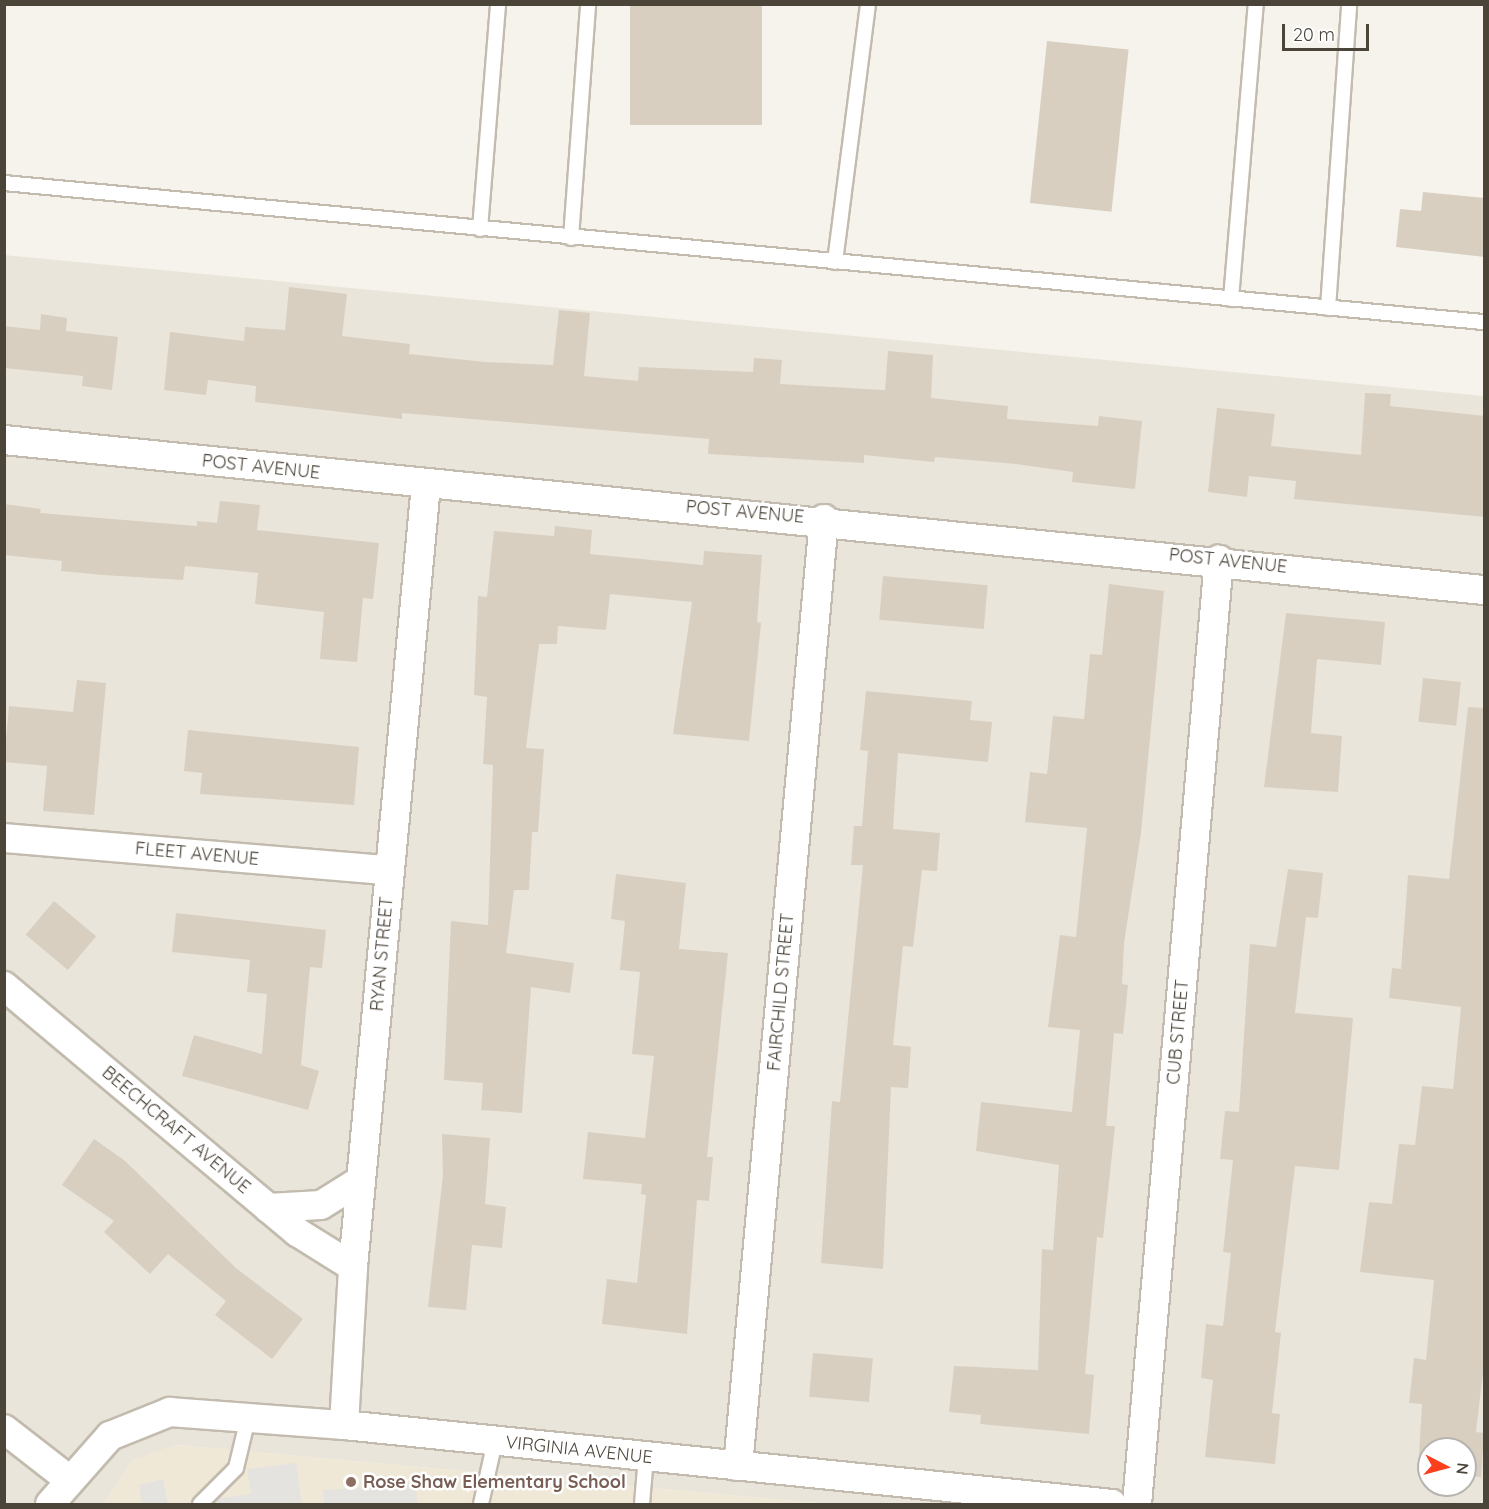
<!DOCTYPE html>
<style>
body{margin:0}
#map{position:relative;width:1489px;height:1509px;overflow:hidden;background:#f6f3ec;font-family:Quicksand,sans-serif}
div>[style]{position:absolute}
.residential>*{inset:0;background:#eae5da}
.education>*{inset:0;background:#efe8d6}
.parking>*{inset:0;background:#e5e3e0}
.building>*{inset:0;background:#d8cfc1;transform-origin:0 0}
.roads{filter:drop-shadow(2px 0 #c2bbae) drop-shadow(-2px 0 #c2bbae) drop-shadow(0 2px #c2bbae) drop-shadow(0 -2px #c2bbae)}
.lane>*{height:14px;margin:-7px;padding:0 7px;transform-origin:7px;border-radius:7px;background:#fff}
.street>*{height:28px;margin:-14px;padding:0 14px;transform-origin:14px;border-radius:14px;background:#fff}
.dots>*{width:16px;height:16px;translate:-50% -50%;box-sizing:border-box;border:3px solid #fff;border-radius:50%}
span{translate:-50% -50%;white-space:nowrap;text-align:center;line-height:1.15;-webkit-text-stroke:5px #fff;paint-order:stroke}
.street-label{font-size:18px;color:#4b4439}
.education-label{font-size:18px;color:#785e54;font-weight:700}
.left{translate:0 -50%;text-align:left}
.frame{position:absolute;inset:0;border:6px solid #4b4439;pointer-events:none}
.north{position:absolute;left:1417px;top:1437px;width:60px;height:60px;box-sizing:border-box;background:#fff;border:2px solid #b7b4b0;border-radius:50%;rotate:96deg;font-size:16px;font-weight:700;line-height:24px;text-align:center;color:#4b4439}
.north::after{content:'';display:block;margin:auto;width:21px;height:27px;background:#fc3f1d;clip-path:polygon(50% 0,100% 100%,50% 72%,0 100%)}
.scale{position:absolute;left:1282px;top:24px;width:87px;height:27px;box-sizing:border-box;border:3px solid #4b4439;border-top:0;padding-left:8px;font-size:18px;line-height:21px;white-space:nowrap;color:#4b4439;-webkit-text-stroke:4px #fff;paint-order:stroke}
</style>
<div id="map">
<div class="residential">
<i style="clip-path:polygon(evenodd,4px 255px,1484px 396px,1484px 1504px,828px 1504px,177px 1445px,133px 1460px,104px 1504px,5px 1504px,4px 255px,1429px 1449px,1465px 1449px,1465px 1485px,1429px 1485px,1429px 1449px)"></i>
</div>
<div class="education">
<i style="clip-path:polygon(176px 1445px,828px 1504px,104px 1504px,133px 1460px)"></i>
</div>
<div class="parking">
<i style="clip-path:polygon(296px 1463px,302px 1504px,178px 1504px,251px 1494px,247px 1469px)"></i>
<i style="clip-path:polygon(163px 1479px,168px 1504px,142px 1504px,139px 1485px)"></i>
<i style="clip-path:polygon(416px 1485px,417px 1504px,324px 1504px,323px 1490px)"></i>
</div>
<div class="building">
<i style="left:630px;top:4px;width:132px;height:121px"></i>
<i style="left:1047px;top:41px;width:82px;height:163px;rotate:6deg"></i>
<i style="clip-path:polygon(1423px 192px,1485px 198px,1485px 257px,1396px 247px,1400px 209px,1421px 211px)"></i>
<i style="clip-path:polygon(289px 287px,347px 294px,342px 336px,410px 344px,409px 354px,485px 362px,553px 365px,559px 310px,590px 313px,584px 376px,638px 381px,639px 367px,753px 372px,754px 358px,782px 360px,780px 384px,885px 390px,888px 351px,933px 355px,931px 398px,1008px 406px,1007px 419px,1098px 426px,1099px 416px,1142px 421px,1135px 489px,1072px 482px,1073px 472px,1016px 464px,935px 457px,934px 462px,864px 455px,864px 463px,708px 454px,709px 439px,402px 413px,402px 419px,255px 402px,256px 386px,208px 380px,206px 395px,164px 390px,170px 332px,244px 341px,245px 327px,285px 330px)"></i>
<i style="clip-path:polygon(41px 314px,67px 318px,66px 331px,118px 337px,112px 390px,82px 386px,83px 376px,4px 368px,4px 326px,40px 330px)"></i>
<i style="clip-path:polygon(1365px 393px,1391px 394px,1390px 406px,1485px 416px,1485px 517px,1294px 499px,1296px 481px,1249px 476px,1247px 497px,1208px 492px,1217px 408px,1275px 414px,1271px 446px,1361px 455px)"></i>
<i style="clip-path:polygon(220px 501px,260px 505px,257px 530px,379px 543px,373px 599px,363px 598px,357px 662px,320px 659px,324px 612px,255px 604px,258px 573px,185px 566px,183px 580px,103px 575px,61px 571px,62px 561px,4px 555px,4px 504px,41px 509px,40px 513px,197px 526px,197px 521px,217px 523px)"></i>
<i style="clip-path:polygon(555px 526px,592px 530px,590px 554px,703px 565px,704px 551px,762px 555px,757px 622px,761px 623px,749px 741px,673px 734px,692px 602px,610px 594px,606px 630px,558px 626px,557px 644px,539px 644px,526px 748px,544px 749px,538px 832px,532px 832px,529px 890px,514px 890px,506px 953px,574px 963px,570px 993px,531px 987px,522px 1113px,481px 1110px,483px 1083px,444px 1080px,451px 921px,488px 925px,493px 765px,483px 764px,487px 697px,474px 695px,478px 596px,487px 597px,494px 531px,554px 536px)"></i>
<i style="left:883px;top:576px;width:105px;height:44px;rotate:5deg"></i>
<i style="clip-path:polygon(1109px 584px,1164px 591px,1141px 833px,1124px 943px,1122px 984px,1128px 985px,1123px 1034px,1114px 1033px,1106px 1126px,1115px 1126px,1103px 1238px,1097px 1237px,1085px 1374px,1094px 1375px,1089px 1434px,980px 1424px,981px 1415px,949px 1412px,954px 1366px,1038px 1370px,1042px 1249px,1053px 1250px,1059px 1165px,976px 1151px,981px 1102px,1072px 1112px,1080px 1030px,1048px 1027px,1060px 935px,1076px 937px,1087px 828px,1025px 822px,1030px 772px,1047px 774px,1053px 716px,1084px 719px,1090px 654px,1102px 655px)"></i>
<i style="clip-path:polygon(1286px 613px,1385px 622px,1381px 665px,1317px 659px,1311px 733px,1342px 736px,1338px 792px,1264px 787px)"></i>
<i style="left:1423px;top:678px;width:38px;height:44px;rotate:6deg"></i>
<i style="clip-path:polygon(77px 680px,106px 683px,94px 815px,43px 811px,47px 766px,4px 762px,9px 706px,73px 712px)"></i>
<i style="clip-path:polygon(866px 691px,972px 701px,970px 720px,992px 722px,988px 762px,898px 753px,893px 829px,940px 833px,937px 871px,922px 870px,913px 947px,903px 946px,893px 1045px,911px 1047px,908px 1088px,891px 1087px,883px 1269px,821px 1263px,832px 1101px,840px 1102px,863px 865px,851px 865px,854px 826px,862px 826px,868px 751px,860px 750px)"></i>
<i style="clip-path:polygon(1468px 707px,1485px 708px,1485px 1355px,1476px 1432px,1484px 1433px,1481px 1477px,1465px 1476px,1465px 1449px,1429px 1449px,1429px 1473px,1418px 1473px,1422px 1404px,1409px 1403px,1414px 1358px,1426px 1360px,1434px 1280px,1360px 1272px,1369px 1202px,1392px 1204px,1399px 1144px,1415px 1145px,1422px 1086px,1453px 1089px,1461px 1007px,1389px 998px,1392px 968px,1401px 969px,1408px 875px,1449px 879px)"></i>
<i style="clip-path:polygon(188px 730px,359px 747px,354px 805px,200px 794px,202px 773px,184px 771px)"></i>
<i style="clip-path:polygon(1288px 869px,1323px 873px,1318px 918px,1306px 917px,1295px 1013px,1353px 1018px,1339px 1170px,1295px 1166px,1275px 1332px,1281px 1333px,1272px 1413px,1280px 1414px,1275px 1464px,1205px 1457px,1213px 1380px,1201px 1378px,1206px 1324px,1223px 1326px,1231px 1253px,1223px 1252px,1233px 1160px,1220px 1159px,1225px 1111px,1239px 1112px,1250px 944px,1276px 947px)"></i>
<i style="clip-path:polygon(616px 874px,686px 883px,679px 949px,728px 953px,707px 1157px,713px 1157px,709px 1201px,697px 1200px,687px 1334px,602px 1324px,607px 1279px,637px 1283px,646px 1195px,641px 1194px,642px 1184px,583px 1179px,588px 1132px,645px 1138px,654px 1056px,632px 1054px,640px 972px,620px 970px,625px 921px,611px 919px)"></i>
<i style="left:54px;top:901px;width:55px;height:44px;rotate:40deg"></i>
<i style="clip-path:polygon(176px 913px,326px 930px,322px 968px,310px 967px,301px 1065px,319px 1071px,308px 1110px,182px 1076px,194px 1035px,262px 1054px,267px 994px,247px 992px,250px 960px,172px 952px)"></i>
<i style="clip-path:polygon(442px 1134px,490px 1138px,485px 1204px,506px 1207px,502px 1248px,472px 1245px,466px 1310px,428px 1307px,443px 1175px)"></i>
<i style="clip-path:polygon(94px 1139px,124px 1160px,236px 1268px,303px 1319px,272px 1359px,215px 1315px,226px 1301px,168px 1254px,150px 1274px,104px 1232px,114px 1221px,62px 1185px)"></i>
<i style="left:813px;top:1353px;width:60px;height:44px;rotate:5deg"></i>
</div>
<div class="roads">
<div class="lane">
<i style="left:4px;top:183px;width:1487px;rotate:5.37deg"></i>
<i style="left:480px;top:229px;width:226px;rotate:-85.4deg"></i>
<i style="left:571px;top:238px;width:235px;rotate:-85.8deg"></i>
<i style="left:835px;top:262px;width:260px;rotate:-82.7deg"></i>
<i style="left:1231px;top:299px;width:296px;rotate:-85.2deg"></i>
<i style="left:1328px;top:308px;width:305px;rotate:-86deg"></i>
<i style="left:200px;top:1504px;width:51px;rotate:-45deg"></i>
<i style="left:236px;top:1468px;width:51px;rotate:-76.5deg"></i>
<i style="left:481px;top:1504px;width:65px;rotate:-77.5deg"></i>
<i style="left:642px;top:1504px;width:48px;rotate:-85.2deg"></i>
</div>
<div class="street">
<i style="left:4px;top:440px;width:1488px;rotate:5.79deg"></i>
<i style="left:4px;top:838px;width:386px;rotate:4.8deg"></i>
<i style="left:4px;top:986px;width:383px;rotate:40deg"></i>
<i style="left:297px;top:1232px;width:66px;rotate:32deg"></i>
<i style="left:268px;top:1208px;width:53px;rotate:-3.2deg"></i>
<i style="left:321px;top:1205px;width:47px;rotate:-32deg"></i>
<i style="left:344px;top:1425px;width:158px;rotate:-86.7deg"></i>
<i style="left:353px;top:1267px;width:786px;rotate:-84.67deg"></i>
<i style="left:4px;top:1429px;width:80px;rotate:37.9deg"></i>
<i style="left:738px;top:1466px;width:951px;rotate:-84.81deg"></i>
<i style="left:50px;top:1504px;width:91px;rotate:-48.6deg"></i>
<i style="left:110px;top:1436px;width:65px;rotate:-21.8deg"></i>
<i style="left:170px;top:1412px;width:174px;rotate:4.3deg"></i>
<i style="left:344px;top:1425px;width:772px;rotate:5.87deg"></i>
<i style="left:1137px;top:1504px;width:948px;rotate:-85.04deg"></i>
</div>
</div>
<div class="dots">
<i style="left:351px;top:1482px;background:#8d6e63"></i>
</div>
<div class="street-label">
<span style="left:261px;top:467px;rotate:6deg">POST AVENUE</span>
<span style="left:745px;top:512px;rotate:5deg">POST AVENUE</span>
<span style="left:1228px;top:561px;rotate:6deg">POST AVENUE</span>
<span style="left:197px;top:854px;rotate:5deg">FLEET AVENUE</span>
<span style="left:382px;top:954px;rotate:-85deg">RYAN STREET</span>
<span style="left:781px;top:992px;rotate:-85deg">FAIRCHILD STREET</span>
<span style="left:1178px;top:1032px;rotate:-85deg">CUB STREET</span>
<span style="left:176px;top:1130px;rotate:40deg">BEECHCRAFT AVENUE</span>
<span style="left:579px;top:1450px;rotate:6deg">VIRGINIA AVENUE</span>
</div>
<div class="education-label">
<span class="left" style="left:363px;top:1482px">Rose Shaw Elementary School</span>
</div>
<div class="frame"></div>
<div class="north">N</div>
<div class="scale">20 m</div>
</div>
